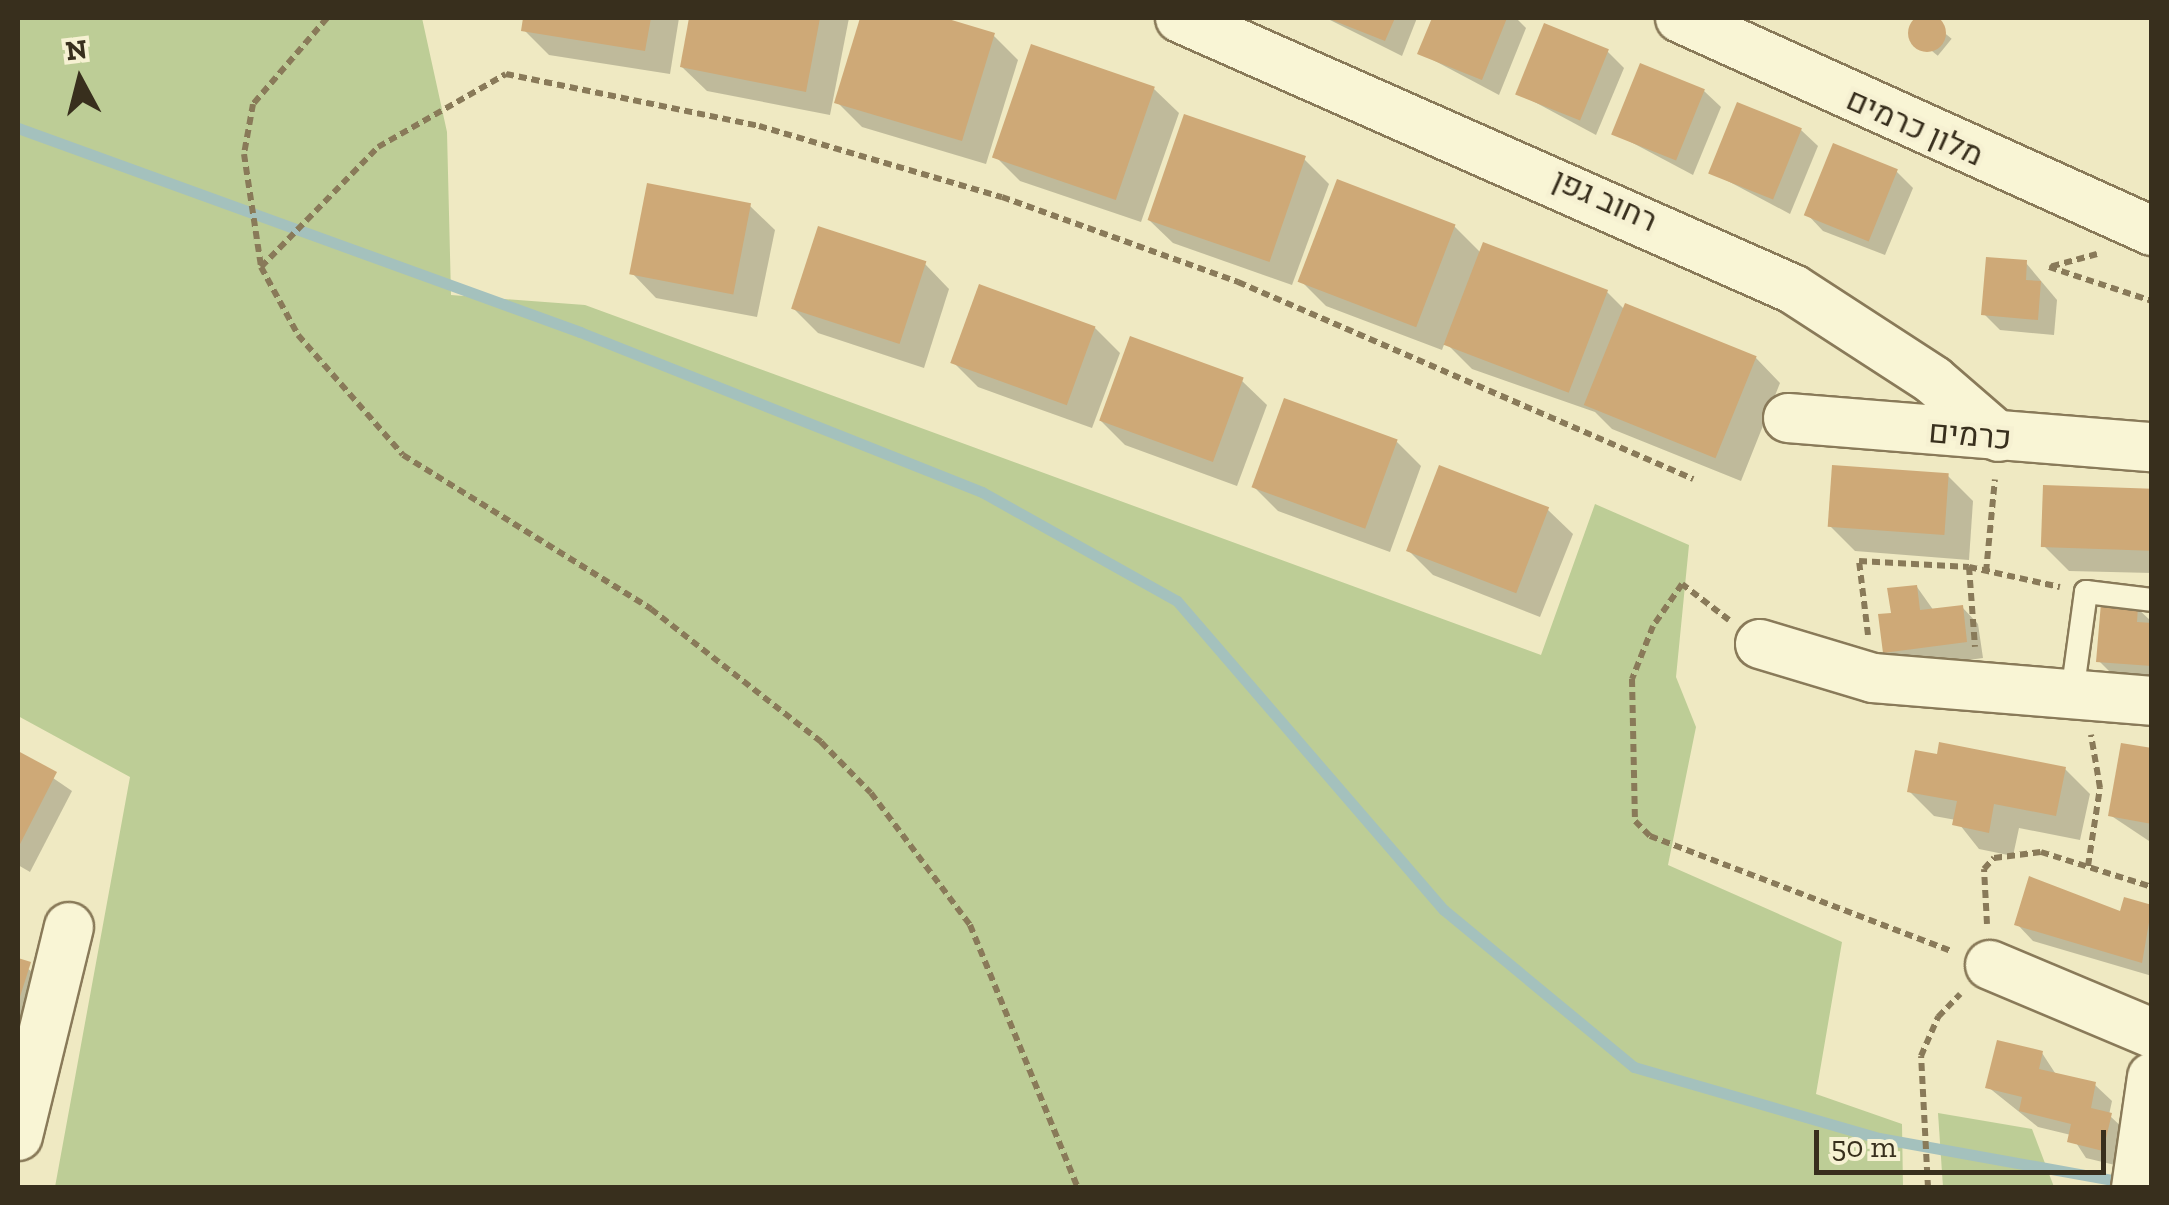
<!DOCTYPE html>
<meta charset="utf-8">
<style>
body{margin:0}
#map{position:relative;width:2169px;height:1205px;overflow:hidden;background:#efe9c2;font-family:"Zilla Slab",Heebo,serif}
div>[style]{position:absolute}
.green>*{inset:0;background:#bdcd96}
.shadow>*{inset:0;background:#0003;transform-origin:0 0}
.stream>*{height:11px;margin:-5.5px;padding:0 5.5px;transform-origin:5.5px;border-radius:5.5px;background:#a4c1bd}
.building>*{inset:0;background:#cea977;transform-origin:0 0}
.round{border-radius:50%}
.path>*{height:6px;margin-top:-3px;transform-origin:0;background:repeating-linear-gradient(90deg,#897a59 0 8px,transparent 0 13px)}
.roads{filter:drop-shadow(2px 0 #897a59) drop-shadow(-2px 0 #897a59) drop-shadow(0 2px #897a59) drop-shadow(0 -2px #897a59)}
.lane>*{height:22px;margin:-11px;padding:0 11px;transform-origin:11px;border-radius:11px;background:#f9f5d5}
.street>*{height:48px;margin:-24px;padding:0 24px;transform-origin:24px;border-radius:24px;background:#f9f5d5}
span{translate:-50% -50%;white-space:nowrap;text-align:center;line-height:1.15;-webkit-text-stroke:9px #f6f1d2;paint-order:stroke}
.street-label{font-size:32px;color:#382f1d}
.frame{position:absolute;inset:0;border:20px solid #382f1d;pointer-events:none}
.north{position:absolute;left:30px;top:30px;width:100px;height:100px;-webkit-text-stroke:8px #f6f1d2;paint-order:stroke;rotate:353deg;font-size:28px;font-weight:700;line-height:40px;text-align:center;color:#382f1d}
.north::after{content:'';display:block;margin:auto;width:35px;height:45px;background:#382f1d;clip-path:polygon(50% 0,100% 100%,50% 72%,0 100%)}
.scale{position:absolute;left:1814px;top:1130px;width:292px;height:45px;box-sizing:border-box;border:5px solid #382f1d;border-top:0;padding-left:12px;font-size:30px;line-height:35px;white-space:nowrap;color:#382f1d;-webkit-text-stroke:8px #f6f1d2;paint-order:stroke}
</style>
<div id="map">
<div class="green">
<i style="clip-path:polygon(18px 18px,422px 18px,447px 132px,451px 295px,585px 305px,1541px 655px,1595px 504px,1689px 545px,1676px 677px,1696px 727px,1668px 865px,1842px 942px,1816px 1094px,1902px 1124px,1903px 1187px,55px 1187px,130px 777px,18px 716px)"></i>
<i style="clip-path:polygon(1938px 1113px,2032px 1129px,2054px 1187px,1943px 1187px)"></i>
</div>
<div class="shadow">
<i style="clip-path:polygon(526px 18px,679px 18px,670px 74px,549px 55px,524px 30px)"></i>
<i style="clip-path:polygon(692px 18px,849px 18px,830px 115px,707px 91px,682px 67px)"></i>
<i style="clip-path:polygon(862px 18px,936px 18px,993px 35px,1018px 60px,986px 164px,862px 127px,837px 102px)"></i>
<i style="clip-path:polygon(1326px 18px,1417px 18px,1402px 56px)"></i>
<i style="clip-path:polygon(1434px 18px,1516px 18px,1526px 28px,1499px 95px,1420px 53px)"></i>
<i style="left:1926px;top:18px;width:33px;height:22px;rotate:39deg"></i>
<i style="clip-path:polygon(1607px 51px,1624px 68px,1596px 135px,1518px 93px)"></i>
<i style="clip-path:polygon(1154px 89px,1179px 113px,1141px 222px,1020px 181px,995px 156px)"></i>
<i style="clip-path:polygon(1704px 91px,1721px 107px,1693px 175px,1614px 133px)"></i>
<i style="clip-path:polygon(1801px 130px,1818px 146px,1790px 214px,1711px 172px)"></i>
<i style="clip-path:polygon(1304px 159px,1329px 184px,1292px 285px,1173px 243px,1148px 219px)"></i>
<i style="clip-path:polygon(1896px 171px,1913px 188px,1885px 255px,1823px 231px,1807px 214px)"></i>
<i style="clip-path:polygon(750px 206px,775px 230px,757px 317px,656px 298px,632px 273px)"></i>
<i style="clip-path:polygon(1454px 226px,1481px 253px,1607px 292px,1625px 310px,1756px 358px,1780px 383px,1741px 481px,1612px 429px,1595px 412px,1472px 369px,1445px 342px,1442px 350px,1326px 306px,1301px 281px)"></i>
<i style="clip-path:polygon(2026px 263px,2057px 300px,2054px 335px,2000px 330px,1984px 314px)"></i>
<i style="clip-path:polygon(925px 264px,949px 289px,924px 368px,818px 333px,793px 308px)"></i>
<i style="clip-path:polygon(1095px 328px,1120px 353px,1092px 428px,978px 387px,953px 362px)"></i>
<i style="clip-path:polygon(1242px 381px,1267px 405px,1237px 486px,1125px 445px,1100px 420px)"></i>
<i style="clip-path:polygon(1397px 442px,1421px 466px,1390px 552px,1278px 511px,1253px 486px)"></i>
<i style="clip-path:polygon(1948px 476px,1973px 501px,1969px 560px,1855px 551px,1830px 526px)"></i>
<i style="clip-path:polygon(2152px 490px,2152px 573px,2069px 571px,2044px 546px)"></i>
<i style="clip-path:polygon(1548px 510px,1573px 534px,1540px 617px,1433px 575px,1409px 551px)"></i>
<i style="clip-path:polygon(1917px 587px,1934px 611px,1962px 607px,1978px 624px,1983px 658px,1902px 669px,1885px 652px,1894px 615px)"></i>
<i style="clip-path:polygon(2137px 608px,2152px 622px,2152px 688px,2124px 686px,2099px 661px)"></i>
<i style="clip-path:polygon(2152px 751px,2152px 843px,2110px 815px)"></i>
<i style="clip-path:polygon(18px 754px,72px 791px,30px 872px,18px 865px)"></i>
<i style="clip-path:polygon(1939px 756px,2065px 769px,2090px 794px,2080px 840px,2019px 828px,2013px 856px,1979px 849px,1956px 820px,1934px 816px,1909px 791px)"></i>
<i style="clip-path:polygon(2152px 907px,2152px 976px,2033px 941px,2017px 924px)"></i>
<i style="clip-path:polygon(18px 961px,54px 989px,18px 1065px)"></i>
<i style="clip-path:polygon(2042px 1053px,2057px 1076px,2095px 1085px,2112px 1101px,2109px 1115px,2127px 1132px,2119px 1166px,2086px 1158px,2071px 1135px,2038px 1127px,1988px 1087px)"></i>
</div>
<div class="stream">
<i style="left:18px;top:128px;width:598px;rotate:19.95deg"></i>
<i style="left:580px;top:332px;width:433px;rotate:21.7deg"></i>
<i style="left:982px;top:492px;width:223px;rotate:29.2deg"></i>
<i style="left:1177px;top:601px;width:408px;rotate:49.2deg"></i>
<i style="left:1444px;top:910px;width:246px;rotate:39.6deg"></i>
<i style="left:1634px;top:1067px;width:255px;rotate:16.2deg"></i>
<i style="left:1879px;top:1138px;width:242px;rotate:10.2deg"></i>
</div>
<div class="building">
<i class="round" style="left:1908px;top:14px;width:38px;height:38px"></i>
<i style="clip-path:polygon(523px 18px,651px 18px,645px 51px,521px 31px)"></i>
<i style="clip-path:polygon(689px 18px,820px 18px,806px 92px,680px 67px)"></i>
<i style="clip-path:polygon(860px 18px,945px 18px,995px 33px,962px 141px,834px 103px)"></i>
<i style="clip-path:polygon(1327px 18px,1395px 18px,1385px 41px)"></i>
<i style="clip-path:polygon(1432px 18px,1507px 18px,1482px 80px,1417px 54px)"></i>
<i style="left:1544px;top:23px;width:70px;height:77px;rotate:22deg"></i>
<i style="left:1031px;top:44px;width:131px;height:120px;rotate:19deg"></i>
<i style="left:1640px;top:63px;width:70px;height:77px;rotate:22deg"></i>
<i style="left:1737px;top:102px;width:70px;height:77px;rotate:22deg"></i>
<i style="left:1184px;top:114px;width:129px;height:112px;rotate:19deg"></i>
<i style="left:1833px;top:143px;width:70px;height:78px;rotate:22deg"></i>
<i style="left:1337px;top:179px;width:127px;height:110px;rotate:21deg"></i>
<i style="left:647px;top:183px;width:106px;height:93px;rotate:11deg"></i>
<i style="left:818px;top:226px;width:114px;height:87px;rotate:18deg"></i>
<i style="left:1483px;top:242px;width:134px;height:110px;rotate:21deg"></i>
<i style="clip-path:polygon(1986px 257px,2027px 260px,2026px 280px,2041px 281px,2038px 320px,1981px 315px)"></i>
<i style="left:979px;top:284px;width:124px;height:84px;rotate:20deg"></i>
<i style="left:1625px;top:303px;width:142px;height:110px;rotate:22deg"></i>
<i style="left:1130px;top:336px;width:121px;height:90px;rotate:20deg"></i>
<i style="left:1284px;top:398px;width:121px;height:95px;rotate:20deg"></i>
<i style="left:1439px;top:465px;width:118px;height:92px;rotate:21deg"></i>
<i style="left:1832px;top:465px;width:117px;height:62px;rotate:4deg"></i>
<i style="left:2043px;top:485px;width:109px;height:62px;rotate:2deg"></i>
<i style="clip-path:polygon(1917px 585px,1920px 610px,1963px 605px,1967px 642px,1883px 653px,1878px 614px,1891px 613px,1887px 588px)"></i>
<i style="clip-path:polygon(2101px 603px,2138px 606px,2137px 622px,2152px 623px,2152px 666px,2096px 662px)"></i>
<i style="clip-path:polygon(1939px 742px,2066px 767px,2056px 816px,1994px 804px,1989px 833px,1952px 825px,1957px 801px,1907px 792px,1915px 750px,1937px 754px)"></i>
<i style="clip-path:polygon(2121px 743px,2152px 748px,2152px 824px,2108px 816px)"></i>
<i style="clip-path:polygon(18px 751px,57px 772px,18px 848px)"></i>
<i style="clip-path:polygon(2029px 876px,2120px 911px,2124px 897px,2152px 905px,2142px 963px,2014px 925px)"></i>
<i style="clip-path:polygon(18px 958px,31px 962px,18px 1003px)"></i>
<i style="clip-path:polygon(1997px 1040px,2043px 1051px,2039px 1069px,2096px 1082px,2091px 1108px,2112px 1113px,2103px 1151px,2067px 1142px,2071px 1124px,2019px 1111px,2022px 1097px,1985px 1088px)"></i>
</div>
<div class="path">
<i style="left:327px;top:18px;width:113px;rotate:130.7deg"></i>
<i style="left:253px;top:104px;width:51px;rotate:100.2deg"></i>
<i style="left:244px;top:154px;width:114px;rotate:81.4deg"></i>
<i style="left:261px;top:267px;width:77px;rotate:61.4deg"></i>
<i style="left:298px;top:335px;width:159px;rotate:48.8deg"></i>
<i style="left:403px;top:455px;width:292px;rotate:31.8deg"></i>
<i style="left:651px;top:609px;width:216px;rotate:38deg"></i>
<i style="left:821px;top:742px;width:71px;rotate:45.6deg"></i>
<i style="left:871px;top:793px;width:165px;rotate:53.1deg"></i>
<i style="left:970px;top:925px;width:284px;rotate:67.7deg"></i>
<i style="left:2097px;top:254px;width:50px;rotate:164.8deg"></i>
<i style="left:2049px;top:267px;width:108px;rotate:18.3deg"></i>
<i style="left:261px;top:267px;width:168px;rotate:-45.7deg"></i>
<i style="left:378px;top:147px;width:147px;rotate:-29.7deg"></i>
<i style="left:506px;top:74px;width:258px;rotate:11.6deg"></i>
<i style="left:759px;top:126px;width:253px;rotate:16.3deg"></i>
<i style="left:1002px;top:197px;width:251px;rotate:19.8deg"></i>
<i style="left:1238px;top:282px;width:496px;rotate:23.4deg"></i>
<i style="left:1969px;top:567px;width:80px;rotate:85.7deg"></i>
<i style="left:1986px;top:572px;width:93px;rotate:-84.5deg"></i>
<i style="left:1729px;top:620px;width:59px;rotate:-142.5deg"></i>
<i style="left:1682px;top:584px;width:51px;rotate:124.6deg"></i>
<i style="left:1653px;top:626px;width:57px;rotate:111.6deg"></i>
<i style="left:1632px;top:679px;width:142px;rotate:88.8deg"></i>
<i style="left:1635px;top:821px;width:21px;rotate:45deg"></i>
<i style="left:1650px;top:836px;width:322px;rotate:20.9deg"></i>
<i style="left:1868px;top:635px;width:75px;rotate:-96.9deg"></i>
<i style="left:1859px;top:561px;width:110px;rotate:3.1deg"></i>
<i style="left:1969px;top:567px;width:93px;rotate:12.4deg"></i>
<i style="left:2088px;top:866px;width:79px;rotate:-81.3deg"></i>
<i style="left:2100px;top:788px;width:54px;rotate:-99.6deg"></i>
<i style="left:1987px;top:924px;width:55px;rotate:-93.1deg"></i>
<i style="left:1984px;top:869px;width:15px;rotate:-48deg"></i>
<i style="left:1994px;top:858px;width:47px;rotate:-7.3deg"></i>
<i style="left:2041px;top:852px;width:116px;rotate:17.5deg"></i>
<i style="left:1928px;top:1188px;width:132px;rotate:-93deg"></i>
<i style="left:1921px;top:1056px;width:43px;rotate:-66.4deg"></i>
<i style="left:1938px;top:1017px;width:32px;rotate:-46deg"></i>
</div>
<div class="roads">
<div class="lane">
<i style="left:2072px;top:694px;width:103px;rotate:-82.2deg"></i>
<i style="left:2086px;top:592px;width:66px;rotate:6.9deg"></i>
</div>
<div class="street">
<i style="left:1180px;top:18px;width:670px;rotate:23.85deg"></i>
<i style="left:1793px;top:289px;width:167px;rotate:33deg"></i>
<i style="left:1933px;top:380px;width:87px;rotate:40.8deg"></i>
<i style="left:1680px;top:18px;width:518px;rotate:24.29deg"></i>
<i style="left:1788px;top:418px;width:365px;rotate:4.6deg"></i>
<i style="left:1760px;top:644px;width:118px;rotate:16.7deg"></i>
<i style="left:1873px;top:678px;width:280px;rotate:4.7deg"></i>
<i style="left:1990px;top:965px;width:176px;rotate:22.8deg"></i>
<i style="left:18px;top:1136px;width:215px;rotate:-76.3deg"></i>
<i style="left:2136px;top:1188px;width:112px;rotate:-81.8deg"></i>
</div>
</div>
<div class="street-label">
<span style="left:1915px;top:127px;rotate:24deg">מלון כרמים</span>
<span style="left:1605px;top:200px;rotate:24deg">רחוב גפן</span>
<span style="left:1970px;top:435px;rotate:5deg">כרמים</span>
</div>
<div class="frame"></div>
<div class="north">N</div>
<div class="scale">50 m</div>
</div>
